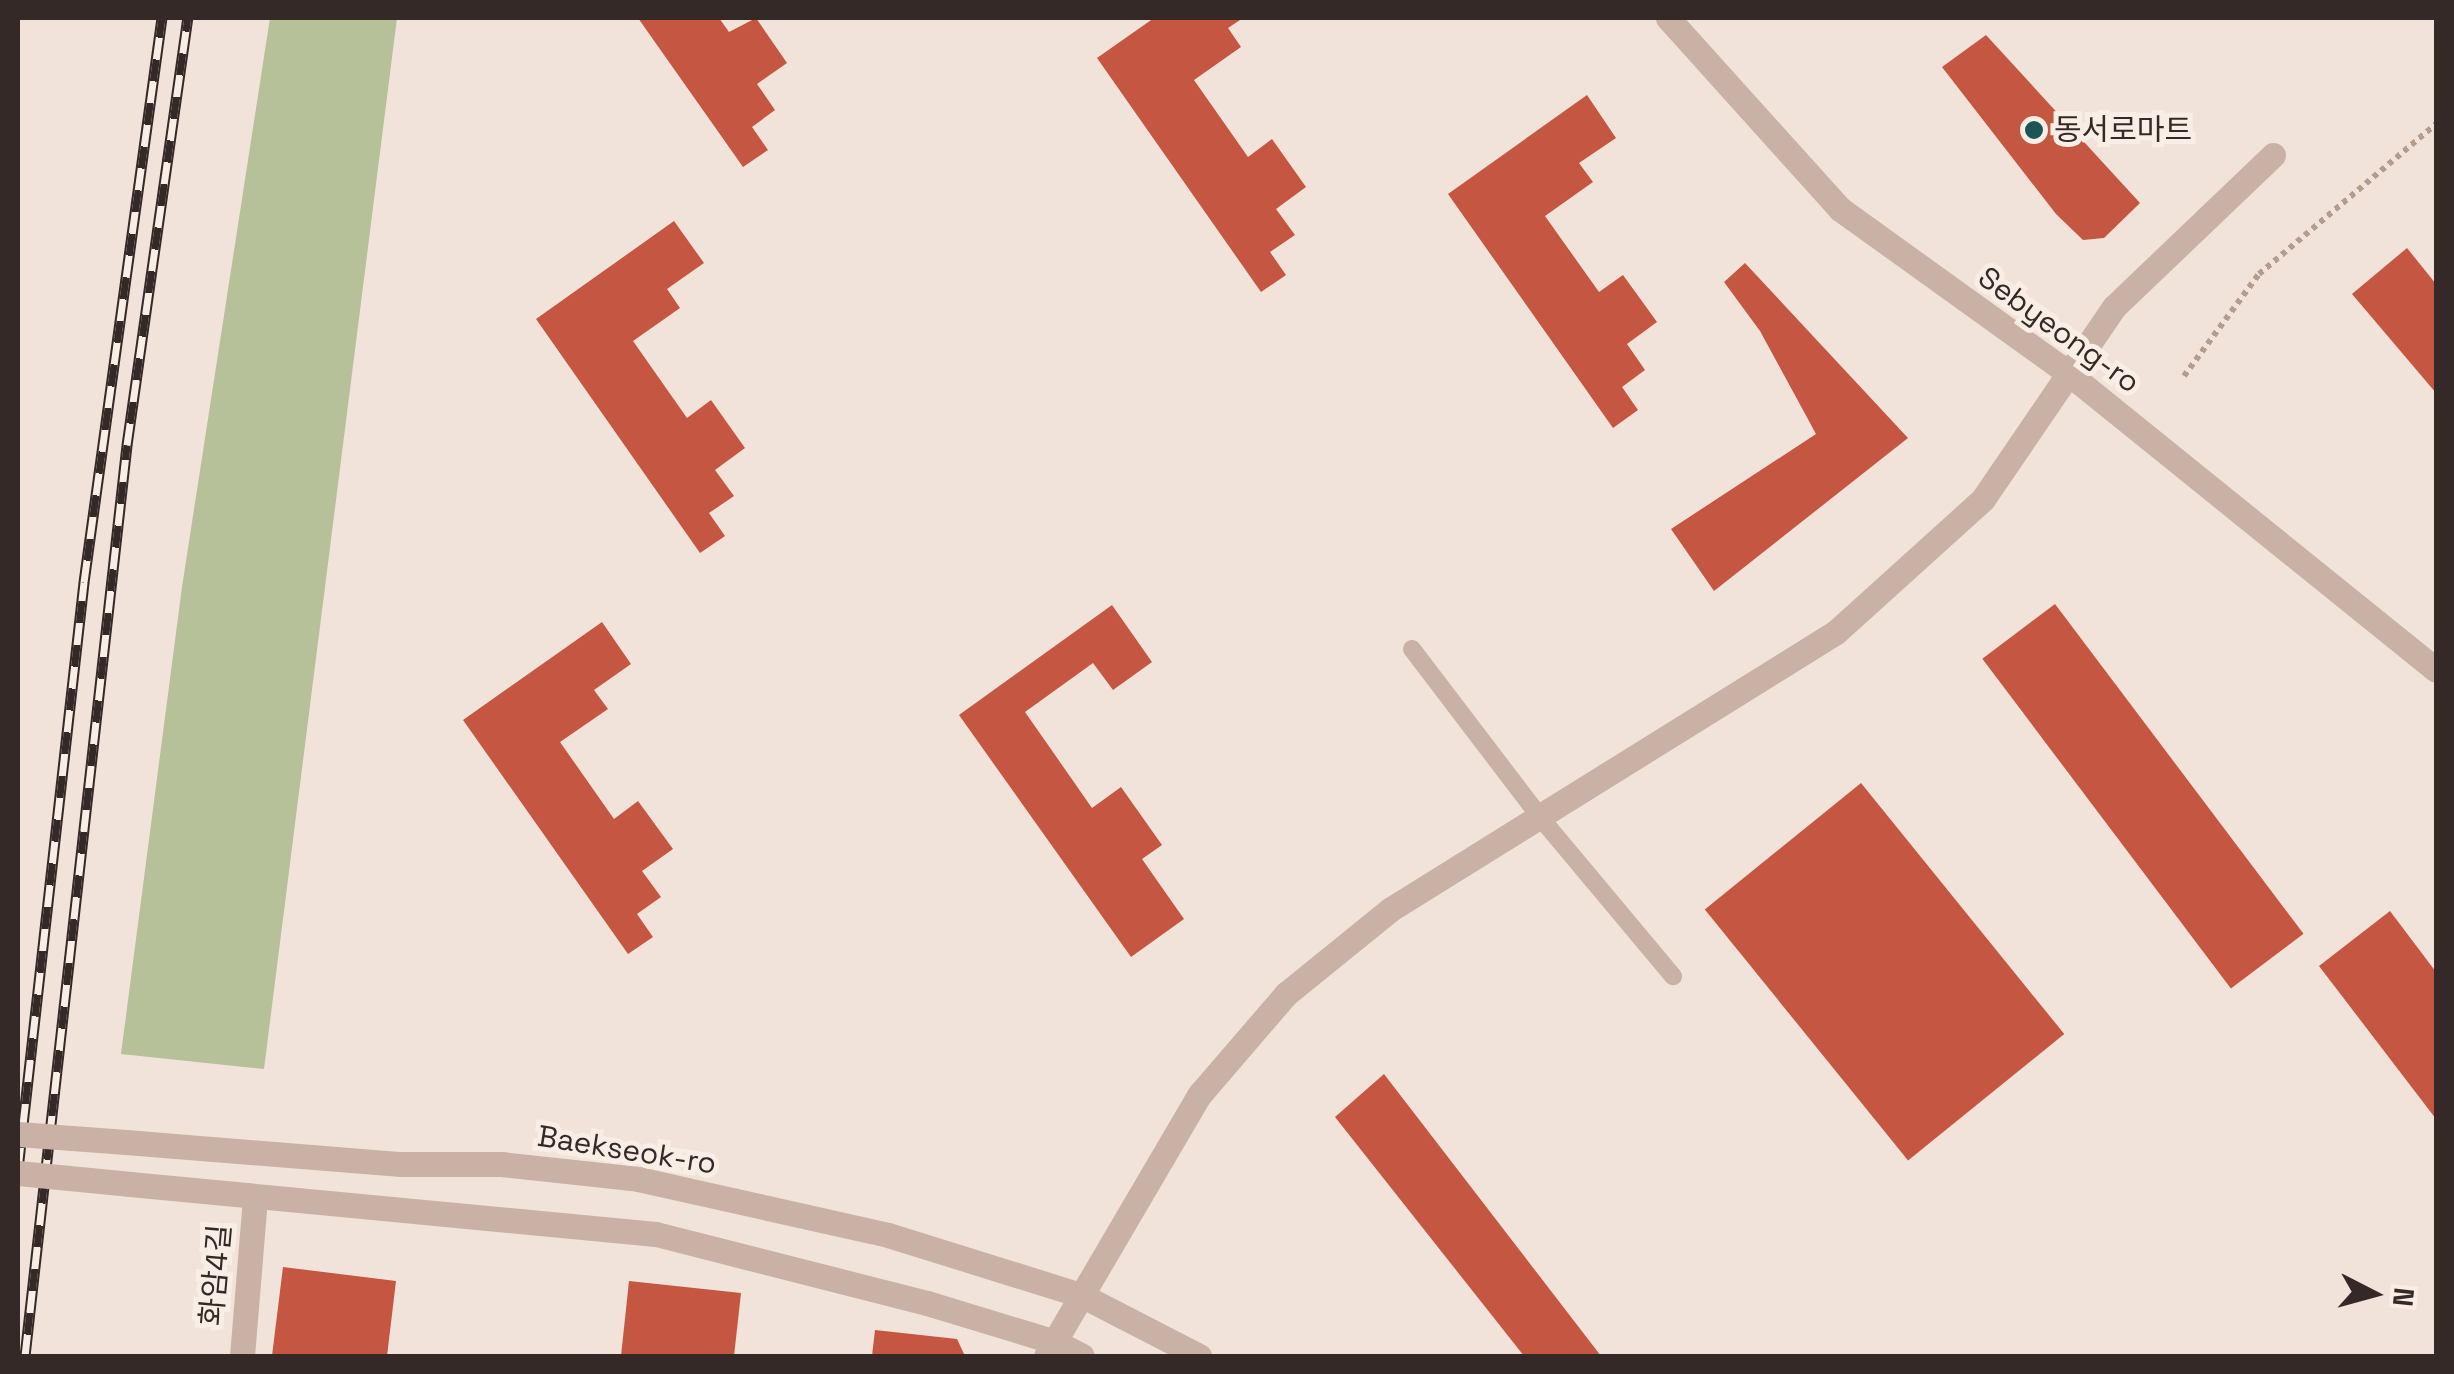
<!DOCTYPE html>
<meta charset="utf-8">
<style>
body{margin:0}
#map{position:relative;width:2454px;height:1374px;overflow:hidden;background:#f1e3d9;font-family:"Space Grotesk","Noto Sans KR",sans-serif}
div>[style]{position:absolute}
.green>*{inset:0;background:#b6c099}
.building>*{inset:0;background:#c55642;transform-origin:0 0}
.path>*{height:6px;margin-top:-3px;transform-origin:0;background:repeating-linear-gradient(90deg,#b49c8f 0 5px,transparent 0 10px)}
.service>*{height:18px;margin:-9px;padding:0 9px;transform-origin:9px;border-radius:9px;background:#c9b2a5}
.minor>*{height:25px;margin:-12.5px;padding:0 12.5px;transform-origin:12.5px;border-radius:12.5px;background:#c9b2a5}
.tertiary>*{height:25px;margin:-12.5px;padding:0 12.5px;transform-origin:12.5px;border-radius:12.5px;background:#c9b2a5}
.rail>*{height:11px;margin-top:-5.5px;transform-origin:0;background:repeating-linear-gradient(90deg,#f9eee5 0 22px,#342926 0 44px);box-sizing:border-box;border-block:2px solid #342926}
.minor-bridge>*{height:25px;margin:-12.5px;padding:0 12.5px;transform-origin:12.5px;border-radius:12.5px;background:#c9b2a5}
.dots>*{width:28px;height:28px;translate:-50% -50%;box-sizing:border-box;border:5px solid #f9eee5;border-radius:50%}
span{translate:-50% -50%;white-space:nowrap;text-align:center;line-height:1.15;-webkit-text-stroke:10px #f9eee5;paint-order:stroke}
.poi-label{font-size:30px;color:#342926}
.left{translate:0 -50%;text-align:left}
.street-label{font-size:30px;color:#342926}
.frame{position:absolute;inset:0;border:20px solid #342926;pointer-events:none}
.north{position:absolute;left:2324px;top:1244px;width:100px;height:100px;-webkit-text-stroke:8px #f9eee5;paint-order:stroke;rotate:96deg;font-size:28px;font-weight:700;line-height:40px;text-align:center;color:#342926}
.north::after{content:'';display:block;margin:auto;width:35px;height:45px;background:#342926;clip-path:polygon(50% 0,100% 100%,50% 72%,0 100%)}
</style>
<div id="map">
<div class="green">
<i style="clip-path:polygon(270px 18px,397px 18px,264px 1069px,121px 1054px,182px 587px)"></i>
</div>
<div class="building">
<i style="clip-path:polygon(638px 18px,719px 18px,729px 32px,756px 18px,787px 63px,757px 84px,775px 110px,752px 127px,768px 150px,743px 167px)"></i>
<i style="clip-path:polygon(1154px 18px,1243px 18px,1228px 28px,1241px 47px,1194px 80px,1248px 157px,1272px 139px,1306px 187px,1276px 209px,1295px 235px,1270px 252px,1286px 275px,1261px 292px,1097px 58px)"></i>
<i style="clip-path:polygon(1986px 35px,2140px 203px,2104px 238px,2083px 240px,2056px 214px,1942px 67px)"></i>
<i style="clip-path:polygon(1587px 95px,1616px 138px,1579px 163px,1593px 182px,1545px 216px,1599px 292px,1623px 275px,1657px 322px,1627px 344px,1645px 370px,1622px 387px,1638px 410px,1613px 428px,1448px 194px)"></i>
<i style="clip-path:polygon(674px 221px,704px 263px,667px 289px,680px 308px,633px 341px,687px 418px,711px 400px,745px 448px,715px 470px,734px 496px,709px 513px,725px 536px,700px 553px,536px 319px)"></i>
<i style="clip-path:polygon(2407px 248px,2436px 284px,2436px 393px,2352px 294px)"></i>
<i style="clip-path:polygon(1745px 263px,1908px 438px,1714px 591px,1671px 529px,1816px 434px,1760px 331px,1724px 282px)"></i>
<i style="left:2055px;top:604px;width:413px;height:91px;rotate:53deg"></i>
<i style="clip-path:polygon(1112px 605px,1152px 662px,1113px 690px,1093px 663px,1025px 712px,1092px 808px,1121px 787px,1162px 845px,1142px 859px,1184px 919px,1131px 957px,959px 715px)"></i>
<i style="clip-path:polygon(602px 622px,631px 664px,594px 690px,608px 709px,560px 742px,614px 819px,638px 801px,673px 849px,642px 871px,661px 897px,637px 914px,653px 937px,628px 954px,463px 720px)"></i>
<i style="left:1861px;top:783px;width:323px;height:201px;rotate:51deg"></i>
<i style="clip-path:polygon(2390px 911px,2436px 972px,2436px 1119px,2319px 966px)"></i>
<i style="clip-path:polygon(1384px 1074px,1601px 1356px,1524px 1356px,1335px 1117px)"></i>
<i style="clip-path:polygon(283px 1267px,396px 1281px,387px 1356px,272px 1356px)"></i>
<i style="clip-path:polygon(629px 1281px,741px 1293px,734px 1356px,621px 1356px)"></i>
<i style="clip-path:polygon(875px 1330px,957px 1339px,965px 1356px,872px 1356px)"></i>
</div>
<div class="path">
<i style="left:2184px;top:376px;width:127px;rotate:-53.7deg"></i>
<i style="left:2259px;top:274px;width:232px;rotate:-40.3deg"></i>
</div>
<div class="service">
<i style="left:1412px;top:649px;width:210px;rotate:52.7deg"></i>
<i style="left:1539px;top:816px;width:209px;rotate:50.1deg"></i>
</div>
<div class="minor">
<i style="left:126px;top:1142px;width:276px;rotate:4.6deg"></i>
<i style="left:401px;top:1164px;width:100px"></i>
<i style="left:501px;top:1164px;width:138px;rotate:6.2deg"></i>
<i style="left:638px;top:1179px;width:256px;rotate:12.6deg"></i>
<i style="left:888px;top:1235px;width:202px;rotate:17.3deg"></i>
<i style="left:1081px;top:1295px;width:133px;rotate:27.3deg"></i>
<i style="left:130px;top:1184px;width:528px;rotate:5.43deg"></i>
<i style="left:656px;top:1234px;width:280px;rotate:14.3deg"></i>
<i style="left:927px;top:1303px;width:134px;rotate:16.9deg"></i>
<i style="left:1055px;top:1342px;width:30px;rotate:27deg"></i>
<i style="left:242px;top:1356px;width:158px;rotate:-85.3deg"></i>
<i style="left:1046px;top:1356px;width:304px;rotate:-59.6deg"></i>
<i style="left:1200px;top:1094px;width:132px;rotate:-49.3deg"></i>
<i style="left:1286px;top:994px;width:135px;rotate:-39deg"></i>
<i style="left:1391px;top:909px;width:524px;rotate:-31.9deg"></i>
<i style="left:1836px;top:632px;width:198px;rotate:-42.1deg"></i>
<i style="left:1983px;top:499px;width:232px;rotate:-55.7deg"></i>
<i style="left:2114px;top:307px;width:220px;rotate:-43.7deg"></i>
</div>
<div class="tertiary">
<i style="left:1668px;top:18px;width:257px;rotate:48deg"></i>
<i style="left:1840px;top:209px;width:281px;rotate:35.7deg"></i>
<i style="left:2068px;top:373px;width:473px;rotate:38.9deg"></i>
</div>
<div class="rail">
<i style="left:18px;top:1169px;width:591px;rotate:-83.58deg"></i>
<i style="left:84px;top:582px;width:569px;rotate:-82.13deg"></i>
<i style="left:25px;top:1356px;width:917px;rotate:-83.61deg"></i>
<i style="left:127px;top:445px;width:431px;rotate:-81.9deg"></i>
</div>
<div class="minor-bridge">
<i style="left:18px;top:1134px;width:108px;rotate:4.2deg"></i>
<i style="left:18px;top:1173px;width:113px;rotate:5.6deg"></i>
</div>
<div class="dots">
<i style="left:2034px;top:130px;background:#1c5554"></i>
</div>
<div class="poi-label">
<span class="left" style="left:2054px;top:130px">동서로마트</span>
</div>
<div class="street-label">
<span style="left:2059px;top:330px;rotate:36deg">Sebyeong-ro</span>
<span style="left:627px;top:1150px;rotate:9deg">Baekseok-ro</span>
<span style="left:216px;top:1275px;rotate:-85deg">화암4길</span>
</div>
<div class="frame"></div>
<div class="north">N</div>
</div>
